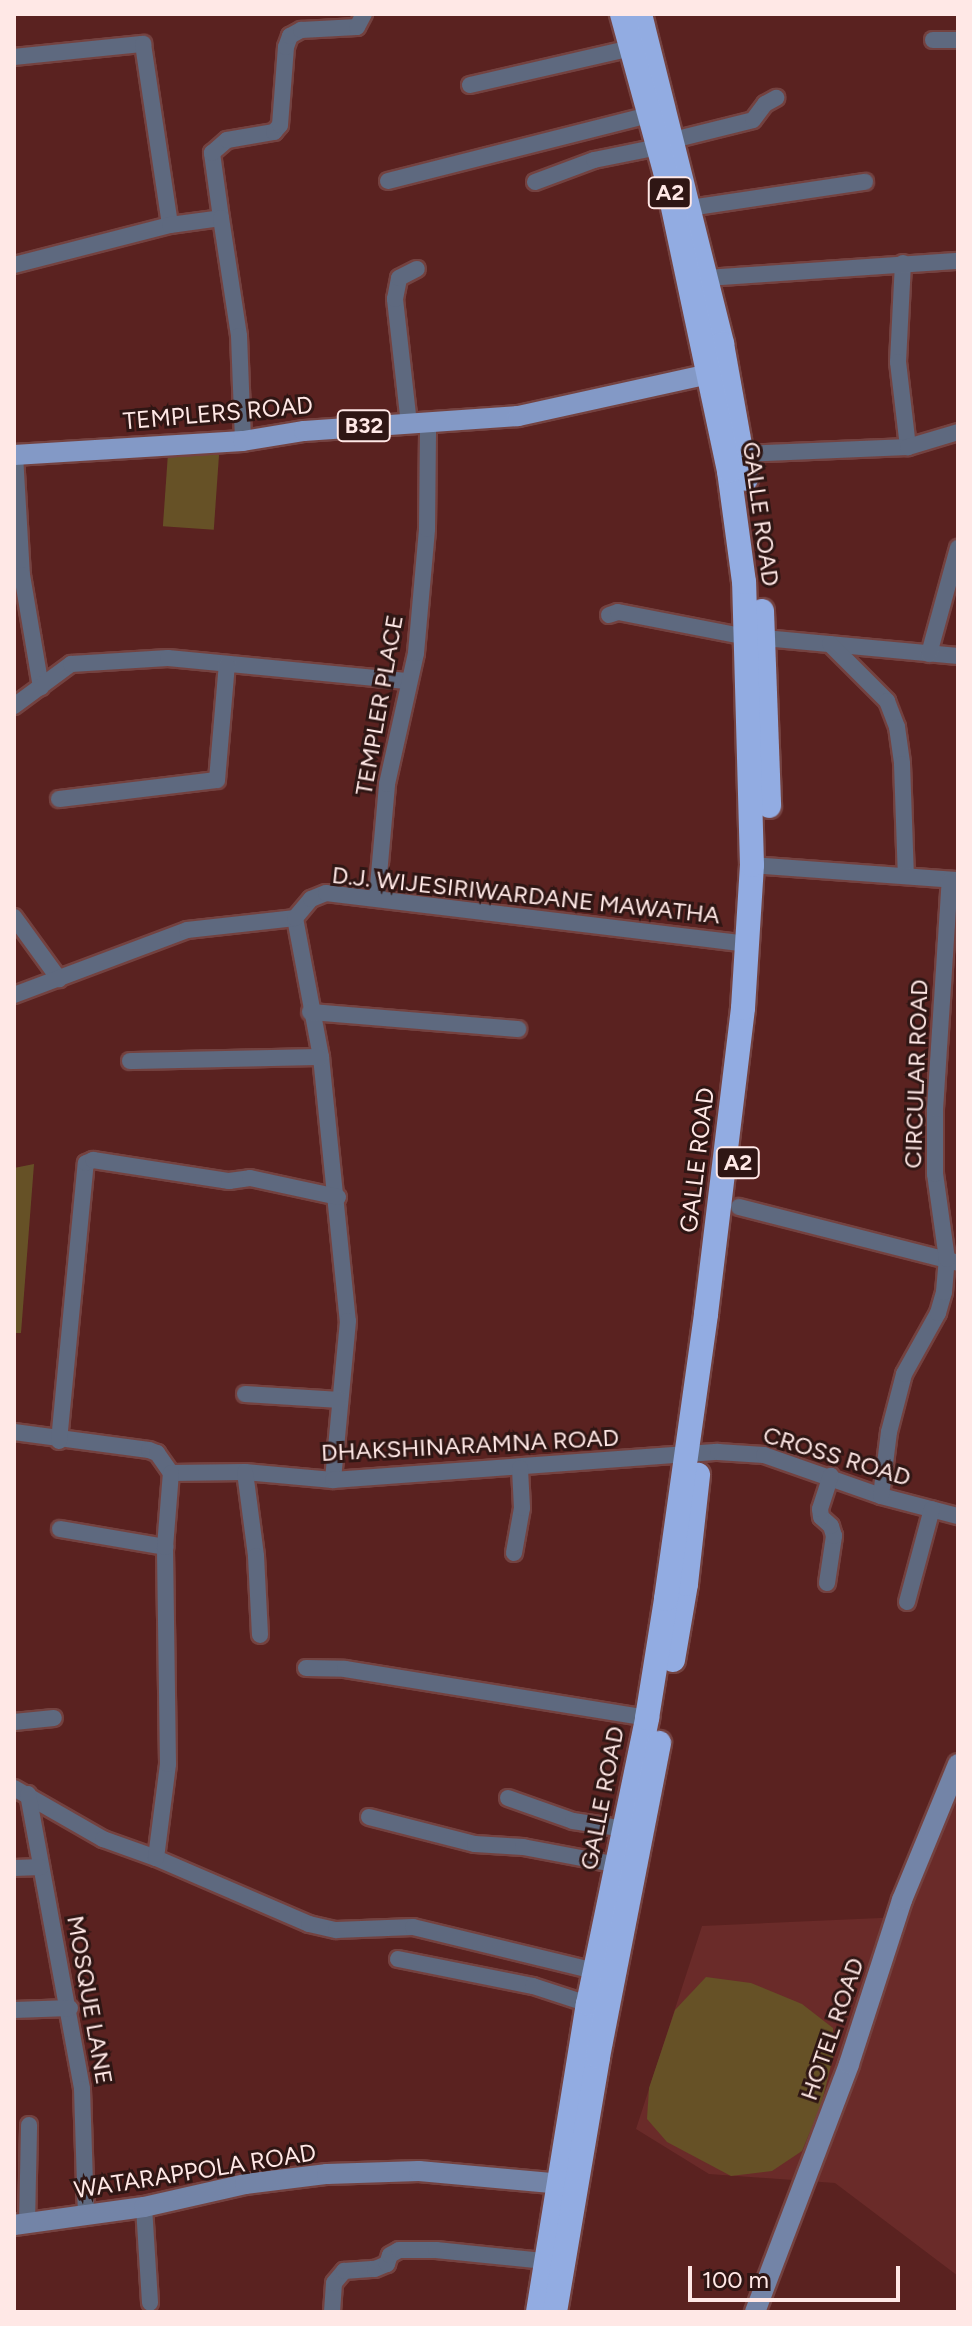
<!DOCTYPE html>
<style>
body{margin:0}
#map{position:relative;width:972px;height:2326px;overflow:hidden;background:#5a2220;font-family:Figtree,sans-serif}
div>[style]{position:absolute}
.built>*{inset:0;background:#6a2b29}
.green>*{inset:0;background:#665126;transform-origin:0 0}
.roads{filter:drop-shadow(2px 0 #744240) drop-shadow(-2px 0 #744240) drop-shadow(0 2px #744240) drop-shadow(0 -2px #744240)}
.street>*{height:16px;margin:-8px;padding:0 8px;transform-origin:8px;border-radius:8px;background:#5e697f}
.secondary>*{height:20px;margin:-10px;padding:0 10px;transform-origin:10px;border-radius:10px;background:#7384a7}
.primary>*{height:20px;margin:-10px;padding:0 10px;transform-origin:10px;border-radius:10px;background:#8399c6}
.highway>*{height:24px;margin:-12px;padding:0 12px;transform-origin:12px;border-radius:12px;background:#92ace2}
span{translate:-50% -50%;white-space:nowrap;text-align:center;line-height:1.15;-webkit-text-stroke:6px #2f1614;paint-order:stroke}
.shield-label span{padding:2px 6px;background:#2f1614;border:2px solid;border-radius:6px;-webkit-text-stroke-width:0}
.shield-label{font-size:22px;color:#ffe8e6;font-weight:700}
.street-label{font-size:24px;color:#ffe8e6}
.frame{position:absolute;inset:0;border:16px solid #ffe8e6;pointer-events:none}
.scale{position:absolute;left:688px;top:2266px;width:212px;height:36px;box-sizing:border-box;border:4px solid #ffe8e6;border-top:0;padding-left:10px;font-size:24px;line-height:28px;white-space:nowrap;color:#ffe8e6;-webkit-text-stroke:6px #2f1614;paint-order:stroke}
</style>
<div id="map">
<div class="built">
<i style="clip-path:polygon(958px 1783px,958px 2276px,835px 2183px,709px 2174px,636px 2129px,702px 1926px,903px 1917px)"></i>
</div>
<div class="green">
<i style="left:219px;top:455px;width:75px;height:51px;rotate:94deg"></i>
<i style="clip-path:polygon(34px 1164px,21px 1333px,14px 1333px,14px 1168px)"></i>
<i style="clip-path:polygon(706px 1977px,751px 1983px,802px 2004px,833px 2028px,833px 2057px,821px 2106px,802px 2151px,772px 2171px,731px 2176px,667px 2142px,647px 2119px,649px 2088px,675px 2010px)"></i>
</div>
<div class="roads">
<div class="street">
<i style="left:933px;top:40px;width:25px"></i>
<i style="left:14px;top:57px;width:130px;rotate:-5.8deg"></i>
<i style="left:143px;top:44px;width:183px;rotate:81.5deg"></i>
<i style="left:470px;top:85px;width:165px;rotate:-12.9deg"></i>
<i style="left:673px;top:140px;width:82px;rotate:-14deg"></i>
<i style="left:753px;top:120px;width:20px;rotate:-53deg"></i>
<i style="left:765px;top:104px;width:13px;rotate:-29deg"></i>
<i style="left:388px;top:181px;width:269px;rotate:-14.2deg"></i>
<i style="left:535px;top:182px;width:63px;rotate:-20.4deg"></i>
<i style="left:594px;top:160px;width:65px;rotate:-11.5deg"></i>
<i style="left:690px;top:208px;width:177px;rotate:-8.5deg"></i>
<i style="left:221px;top:218px;width:66px;rotate:-97.9deg"></i>
<i style="left:212px;top:153px;width:20px;rotate:-41deg"></i>
<i style="left:227px;top:140px;width:48px;rotate:-9.7deg"></i>
<i style="left:274px;top:132px;width:9px;rotate:-49deg"></i>
<i style="left:280px;top:125px;width:78px;rotate:-85.6deg"></i>
<i style="left:286px;top:47px;width:12px;rotate:-70deg"></i>
<i style="left:290px;top:36px;width:13px;rotate:-29deg"></i>
<i style="left:301px;top:30px;width:56px;rotate:-3.1deg"></i>
<i style="left:357px;top:27px;width:15px;rotate:-62deg"></i>
<i style="left:903px;top:263px;width:99px;rotate:92.9deg"></i>
<i style="left:898px;top:362px;width:86px;rotate:83.3deg"></i>
<i style="left:14px;top:265px;width:161px;rotate:-14.4deg"></i>
<i style="left:170px;top:225px;width:51px;rotate:-7.8deg"></i>
<i style="left:221px;top:218px;width:119px;rotate:81.3deg"></i>
<i style="left:239px;top:336px;width:105px;rotate:87.8deg"></i>
<i style="left:707px;top:278px;width:252px;rotate:-3.9deg"></i>
<i style="left:409px;top:424px;width:126px;rotate:-96.4deg"></i>
<i style="left:395px;top:299px;width:21px;rotate:-79deg"></i>
<i style="left:399px;top:278px;width:20px;rotate:-27deg"></i>
<i style="left:742px;top:454px;width:166px;rotate:-2.4deg"></i>
<i style="left:908px;top:447px;width:52px;rotate:-16.7deg"></i>
<i style="left:15px;top:455px;width:120px;rotate:86.7deg"></i>
<i style="left:22px;top:575px;width:114px;rotate:80.4deg"></i>
<i style="left:609px;top:615px;width:9px;rotate:-18deg"></i>
<i style="left:618px;top:612px;width:131px;rotate:11deg"></i>
<i style="left:764px;top:638px;width:195px;rotate:5.3deg"></i>
<i style="left:830px;top:644px;width:81px;rotate:45deg"></i>
<i style="left:887px;top:701px;width:28px;rotate:69deg"></i>
<i style="left:897px;top:727px;width:37px;rotate:82deg"></i>
<i style="left:902px;top:764px;width:112px;rotate:88deg"></i>
<i style="left:929px;top:654px;width:110px;rotate:-74.7deg"></i>
<i style="left:14px;top:706px;width:71px;rotate:-36.4deg"></i>
<i style="left:71px;top:664px;width:97px;rotate:-3.5deg"></i>
<i style="left:168px;top:658px;width:242px;rotate:5.5deg"></i>
<i style="left:59px;top:799px;width:159px;rotate:-6.9deg"></i>
<i style="left:217px;top:780px;width:116px;rotate:-85.1deg"></i>
<i style="left:752px;top:865px;width:207px;rotate:4.2deg"></i>
<i style="left:377px;top:897px;width:113px;rotate:-84.9deg"></i>
<i style="left:387px;top:784px;width:134px;rotate:-77.5deg"></i>
<i style="left:416px;top:653px;width:124px;rotate:-84.9deg"></i>
<i style="left:427px;top:529px;width:104px;rotate:-89.4deg"></i>
<i style="left:14px;top:917px;width:77px;rotate:54deg"></i>
<i style="left:295px;top:918px;width:141px;rotate:79.4deg"></i>
<i style="left:321px;top:1057px;width:265px;rotate:84.2deg"></i>
<i style="left:348px;top:1321px;width:160px;rotate:95.4deg"></i>
<i style="left:14px;top:995px;width:185px;rotate:-20.6deg"></i>
<i style="left:187px;top:930px;width:109px;rotate:-6.3deg"></i>
<i style="left:295px;top:918px;width:25px;rotate:-50deg"></i>
<i style="left:311px;top:899px;width:16px;rotate:-22deg"></i>
<i style="left:326px;top:893px;width:425px;rotate:6.9deg"></i>
<i style="left:310px;top:1012px;width:209px;rotate:4.7deg"></i>
<i style="left:130px;top:1061px;width:191px;rotate:-1.2deg"></i>
<i style="left:739px;top:1207px;width:226px;rotate:14.3deg"></i>
<i style="left:245px;top:1394px;width:95px;rotate:3.6deg"></i>
<i style="left:14px;top:1432px;width:136px;rotate:7.6deg"></i>
<i style="left:149px;top:1450px;width:9px;rotate:21deg"></i>
<i style="left:157px;top:1453px;width:24px;rotate:55deg"></i>
<i style="left:171px;top:1473px;width:74px;rotate:-0.8deg"></i>
<i style="left:245px;top:1472px;width:88px;rotate:5.2deg"></i>
<i style="left:333px;top:1480px;width:386px;rotate:-4.2deg"></i>
<i style="left:718px;top:1452px;width:46px;rotate:3.7deg"></i>
<i style="left:764px;top:1455px;width:124px;rotate:19.3deg"></i>
<i style="left:881px;top:1496px;width:80px;rotate:14.6deg"></i>
<i style="left:59px;top:1441px;width:279px;rotate:-84.5deg"></i>
<i style="left:86px;top:1163px;width:8px;rotate:-23deg"></i>
<i style="left:93px;top:1160px;width:138px;rotate:8.8deg"></i>
<i style="left:229px;top:1181px;width:21px;rotate:-8deg"></i>
<i style="left:250px;top:1178px;width:90px;rotate:12.2deg"></i>
<i style="left:245px;top:1472px;width:85px;rotate:82.5deg"></i>
<i style="left:256px;top:1556px;width:79px;rotate:87.1deg"></i>
<i style="left:881px;top:1496px;width:64px;rotate:-82.9deg"></i>
<i style="left:889px;top:1432px;width:60px;rotate:-75.5deg"></i>
<i style="left:904px;top:1374px;width:70px;rotate:-60.9deg"></i>
<i style="left:938px;top:1313px;width:22px;rotate:-74deg"></i>
<i style="left:944px;top:1292px;width:33px;rotate:-85deg"></i>
<i style="left:947px;top:1259px;width:86px;rotate:-98deg"></i>
<i style="left:935px;top:1174px;width:65px;rotate:-90deg"></i>
<i style="left:935px;top:1109px;width:229px;rotate:-86.3deg"></i>
<i style="left:60px;top:1529px;width:107px;rotate:9.7deg"></i>
<i style="left:514px;top:1553px;width:46px;rotate:-79.9deg"></i>
<i style="left:522px;top:1508px;width:40px;rotate:-92.9deg"></i>
<i style="left:827px;top:1583px;width:48px;rotate:-81.5deg"></i>
<i style="left:834px;top:1536px;width:10px;rotate:-107deg"></i>
<i style="left:831px;top:1526px;width:13px;rotate:-138deg"></i>
<i style="left:821px;top:1517px;width:8px;rotate:-97deg"></i>
<i style="left:820px;top:1509px;width:35px;rotate:-72deg"></i>
<i style="left:907px;top:1602px;width:96px;rotate:-75deg"></i>
<i style="left:306px;top:1668px;width:39px;rotate:1deg"></i>
<i style="left:345px;top:1669px;width:306px;rotate:9.2deg"></i>
<i style="left:14px;top:1722px;width:40px;rotate:-5.7deg"></i>
<i style="left:14px;top:1788px;width:103px;rotate:29.8deg"></i>
<i style="left:103px;top:1839px;width:56px;rotate:19.7deg"></i>
<i style="left:156px;top:1858px;width:167px;rotate:23.3deg"></i>
<i style="left:309px;top:1924px;width:28px;rotate:13deg"></i>
<i style="left:336px;top:1930px;width:77px;rotate:-2.2deg"></i>
<i style="left:413px;top:1927px;width:195px;rotate:13.6deg"></i>
<i style="left:28px;top:1794px;width:300px;rotate:79.6deg"></i>
<i style="left:82px;top:2089px;width:126px;rotate:88.2deg"></i>
<i style="left:508px;top:1798px;width:69px;rotate:19.5deg"></i>
<i style="left:573px;top:1821px;width:53px;rotate:8.7deg"></i>
<i style="left:369px;top:1817px;width:109px;rotate:14.3deg"></i>
<i style="left:475px;top:1844px;width:48px;rotate:3.6deg"></i>
<i style="left:523px;top:1847px;width:97px;rotate:10.7deg"></i>
<i style="left:156px;top:1858px;width:95px;rotate:-82.7deg"></i>
<i style="left:168px;top:1764px;width:217px;rotate:-90.8deg"></i>
<i style="left:165px;top:1547px;width:74px;rotate:-85.4deg"></i>
<i style="left:14px;top:1868px;width:27px;rotate:-2deg"></i>
<i style="left:398px;top:1959px;width:138px;rotate:11.3deg"></i>
<i style="left:533px;top:1986px;width:58px;rotate:18.1deg"></i>
<i style="left:14px;top:2010px;width:56px;rotate:-2deg"></i>
<i style="left:144px;top:2207px;width:96px;rotate:86.4deg"></i>
<i style="left:27px;top:2224px;width:99px;rotate:-88.8deg"></i>
<i style="left:332px;top:2312px;width:29px;rotate:-86deg"></i>
<i style="left:334px;top:2283px;width:16px;rotate:-50deg"></i>
<i style="left:344px;top:2271px;width:31px;rotate:-4deg"></i>
<i style="left:375px;top:2269px;width:13px;rotate:-23deg"></i>
<i style="left:387px;top:2264px;width:9px;rotate:-72deg"></i>
<i style="left:390px;top:2255px;width:10px;rotate:-29deg"></i>
<i style="left:399px;top:2250px;width:37px"></i>
<i style="left:436px;top:2250px;width:110px;rotate:5.8deg"></i>
</div>
<div class="secondary">
<i style="left:14px;top:2225px;width:131px;rotate:-7.9deg"></i>
<i style="left:144px;top:2207px;width:104px;rotate:-12.8deg"></i>
<i style="left:245px;top:2184px;width:83px;rotate:-7deg"></i>
<i style="left:327px;top:2174px;width:92px;rotate:-1.9deg"></i>
<i style="left:419px;top:2171px;width:155px;rotate:5.2deg"></i>
<i style="left:755px;top:2312px;width:265px;rotate:-69.2deg"></i>
<i style="left:849px;top:2064px;width:172px;rotate:-72.1deg"></i>
<i style="left:902px;top:1900px;width:147px;rotate:-67.6deg"></i>
</div>
<div class="primary">
<i style="left:14px;top:455px;width:229px;rotate:-3.5deg"></i>
<i style="left:243px;top:441px;width:62px;rotate:-9.3deg"></i>
<i style="left:304px;top:431px;width:215px;rotate:-4deg"></i>
<i style="left:518px;top:416px;width:210px;rotate:-12.4deg"></i>
</div>
<div class="highway">
<i style="left:640px;top:14px;width:340px;rotate:76deg"></i>
<i style="left:722px;top:344px;width:137px;rotate:79.9deg"></i>
<i style="left:762px;top:611px;width:195px;rotate:87.9deg"></i>
<i style="left:673px;top:1660px;width:77px;rotate:-80.3deg"></i>
<i style="left:686px;top:1584px;width:110px;rotate:-83.7deg"></i>
<i style="left:538px;top:2312px;width:312px;rotate:-80.8deg"></i>
<i style="left:588px;top:2004px;width:292px;rotate:-78.3deg"></i>
<i style="left:647px;top:1718px;width:121px;rotate:-80.9deg"></i>
<i style="left:666px;top:1599px;width:288px;rotate:-82deg"></i>
<i style="left:706px;top:1314px;width:308px;rotate:-83.1deg"></i>
<i style="left:743px;top:1008px;width:143px;rotate:-86.4deg"></i>
<i style="left:752px;top:865px;width:283px;rotate:-91.6deg"></i>
<i style="left:744px;top:582px;width:112px;rotate:-97.7deg"></i>
<i style="left:729px;top:471px;width:303px;rotate:-102deg"></i>
<i style="left:666px;top:175px;width:167px;rotate:-105.3deg"></i>
<i style="left:555px;top:2312px;width:259px;rotate:-80.4deg"></i>
<i style="left:598px;top:2057px;width:320px;rotate:-79deg"></i>
</div>
</div>
<div class="shield-label">
<span style="left:670px;top:193px">A2</span>
<span style="left:364px;top:426px">B32</span>
<span style="left:738px;top:1163px">A2</span>
</div>
<div class="street-label">
<span style="left:218px;top:413px;rotate:-5deg">TEMPLERS ROAD</span>
<span style="left:761px;top:514px;rotate:82deg">GALLE ROAD</span>
<span style="left:379px;top:705px;rotate:-80deg">TEMPLER PLACE</span>
<span style="left:526px;top:895px;rotate:6deg">D.J. WIJESIRIWARDANE MAWATHA</span>
<span style="left:916px;top:1074px;rotate:-88deg">CIRCULAR ROAD</span>
<span style="left:697px;top:1160px;rotate:-83deg">GALLE ROAD</span>
<span style="left:470px;top:1445px;rotate:-3deg">DHAKSHINARAMNA ROAD</span>
<span style="left:837px;top:1456px;rotate:17deg">CROSS ROAD</span>
<span style="left:602px;top:1798px;rotate:-79deg">GALLE ROAD</span>
<span style="left:90px;top:2000px;rotate:80deg">MOSQUE LANE</span>
<span style="left:832px;top:2029px;rotate:-71deg">HOTEL ROAD</span>
<span style="left:195px;top:2171px;rotate:-9deg">WATARAPPOLA ROAD</span>
</div>
<div class="frame"></div>
<div class="scale">100 m</div>
</div>
